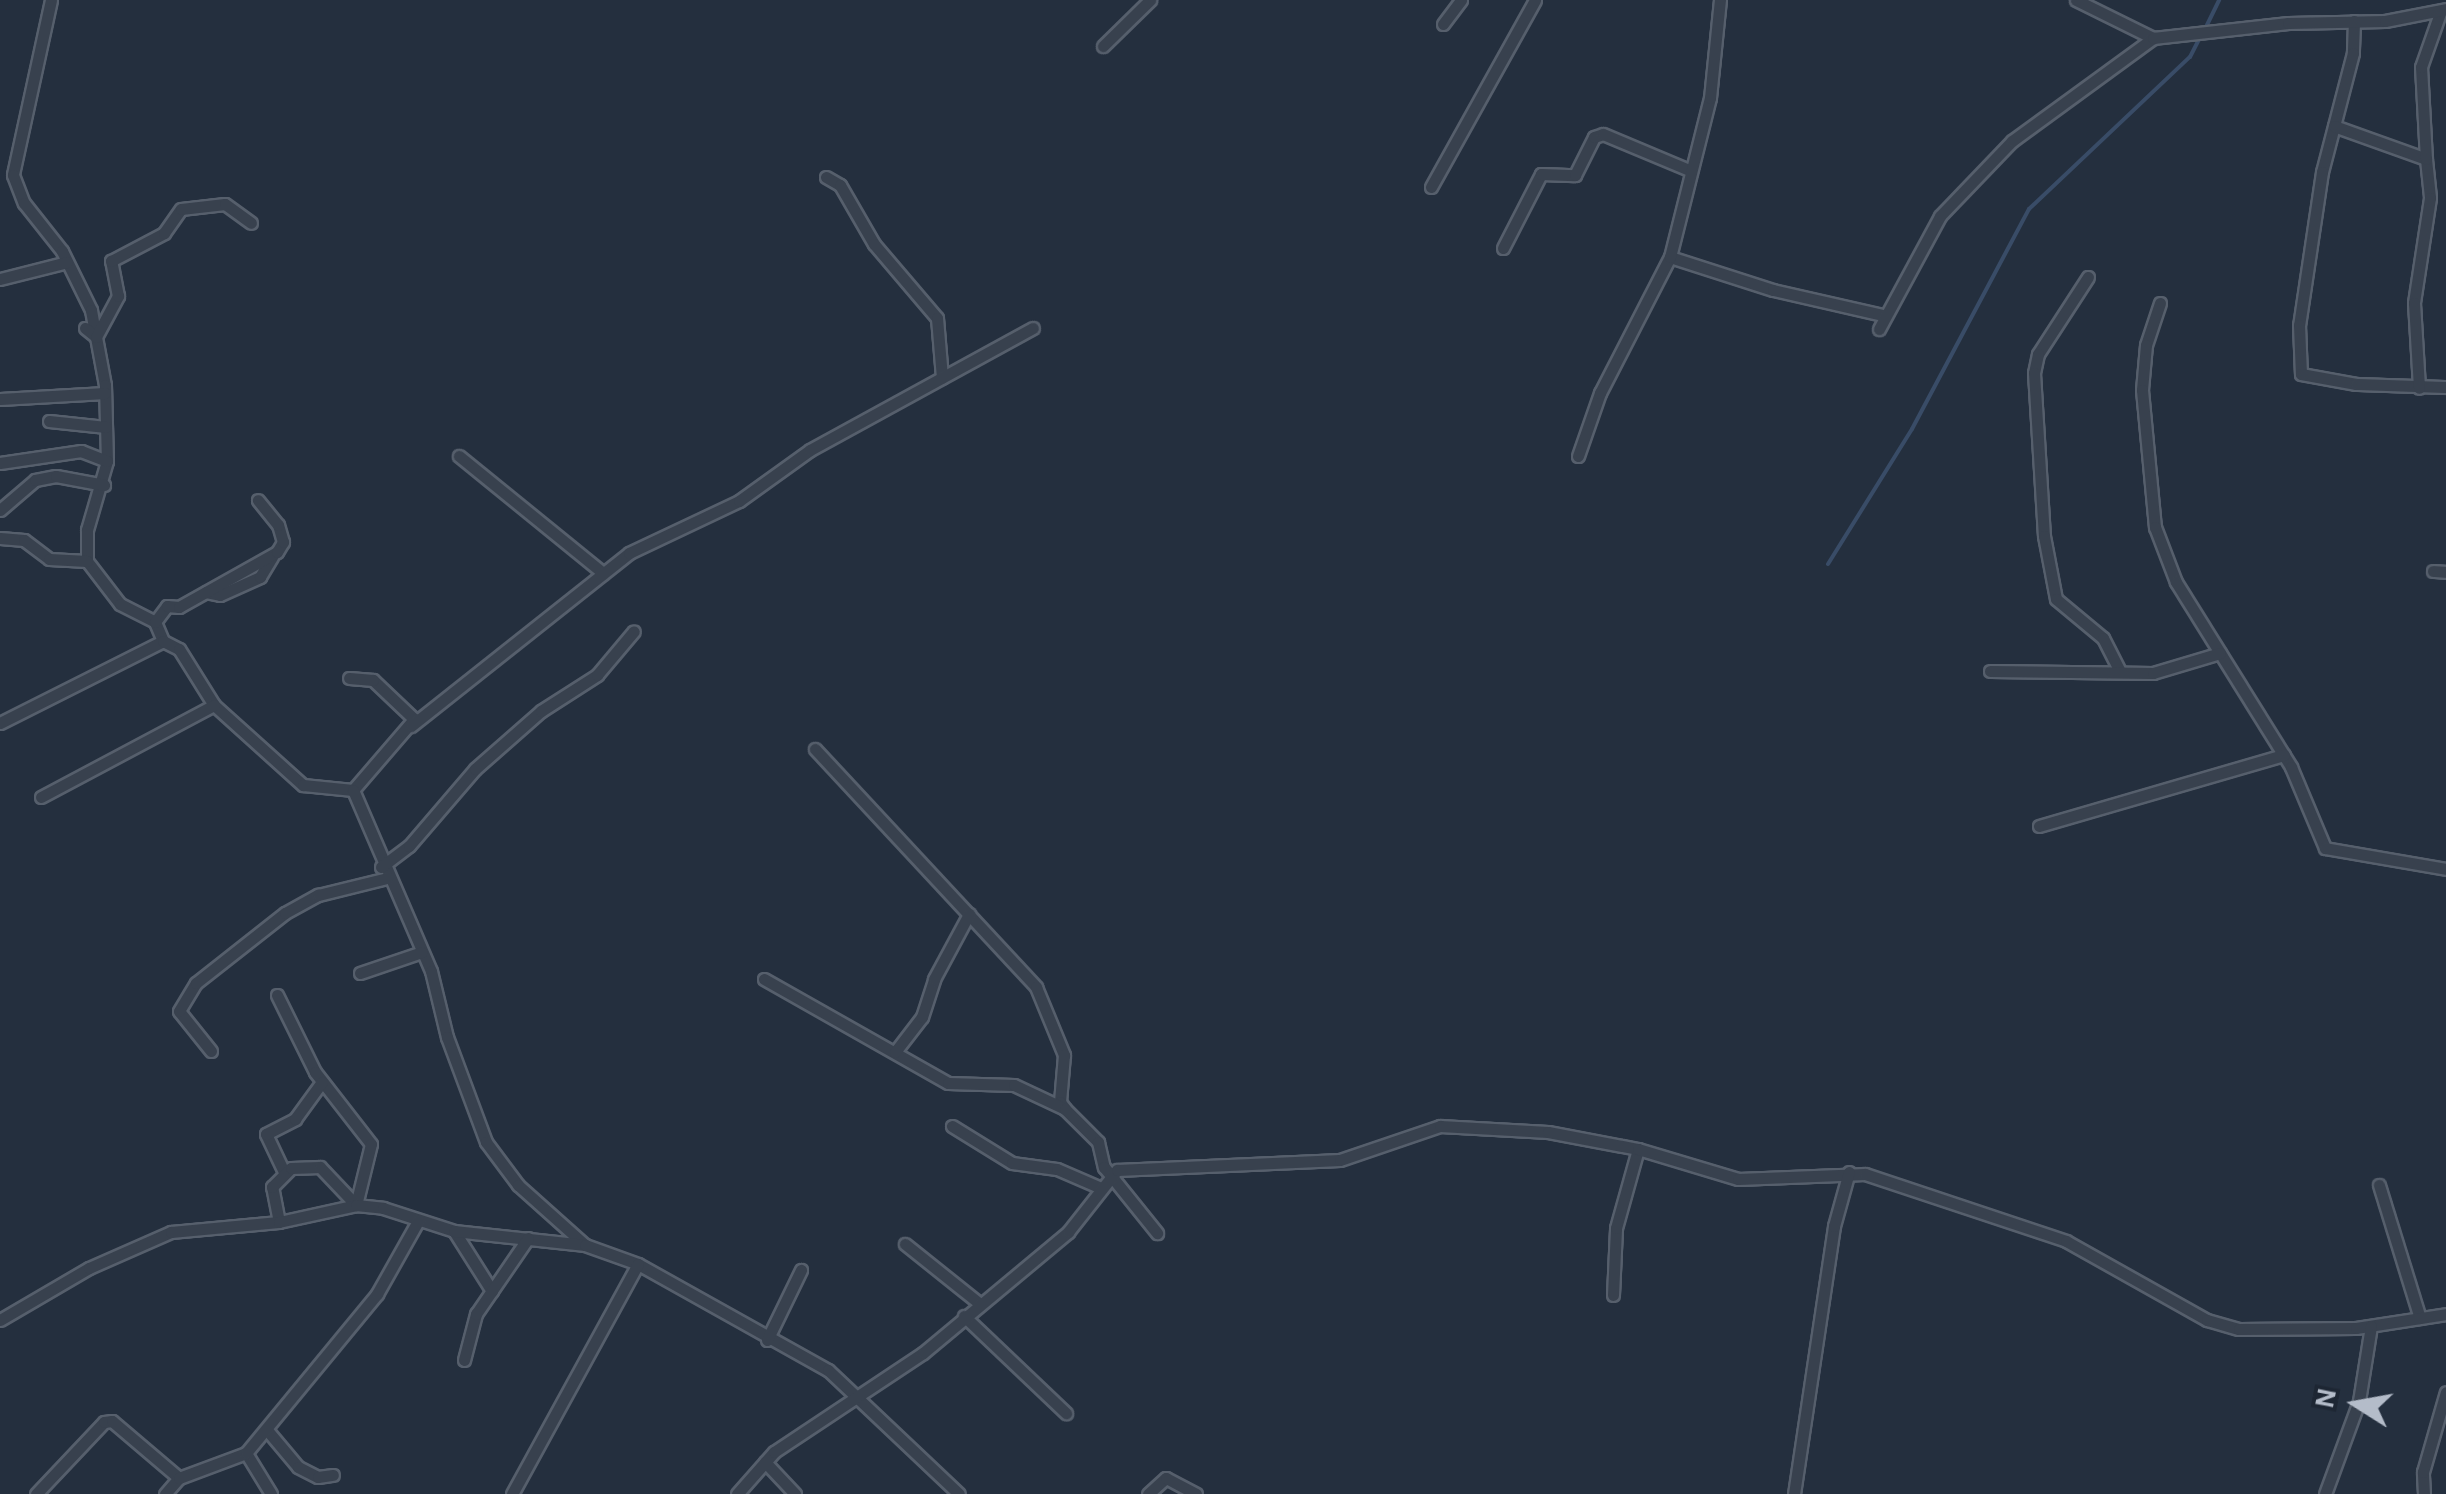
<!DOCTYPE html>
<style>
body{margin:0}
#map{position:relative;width:2446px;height:1494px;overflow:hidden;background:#242f3e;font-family:"Alegreya Sans",sans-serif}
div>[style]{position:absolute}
.stream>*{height:4px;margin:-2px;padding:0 2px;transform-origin:2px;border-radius:2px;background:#394c67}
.roads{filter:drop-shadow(2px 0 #565f6c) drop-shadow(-2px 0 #565f6c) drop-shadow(0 2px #565f6c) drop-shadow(0 -2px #565f6c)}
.minor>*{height:11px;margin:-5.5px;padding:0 5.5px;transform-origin:5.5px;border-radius:5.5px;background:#38414e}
span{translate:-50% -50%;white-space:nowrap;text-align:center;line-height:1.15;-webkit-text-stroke:9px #1d2633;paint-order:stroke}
.north{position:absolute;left:2306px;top:1354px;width:100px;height:100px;-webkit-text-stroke:8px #1d2633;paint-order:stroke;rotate:281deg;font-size:28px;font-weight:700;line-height:40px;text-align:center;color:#b4bcc9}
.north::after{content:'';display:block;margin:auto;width:35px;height:45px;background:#b4bcc9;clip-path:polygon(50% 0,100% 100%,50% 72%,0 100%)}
</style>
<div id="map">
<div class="stream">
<i style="left:2206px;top:27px;width:30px;rotate:-64deg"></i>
<i style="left:1828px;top:564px;width:159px;rotate:-58.1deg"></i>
<i style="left:1912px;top:429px;width:249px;rotate:-62deg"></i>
<i style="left:2029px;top:209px;width:221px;rotate:-43.4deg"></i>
<i style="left:2190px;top:57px;width:25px;rotate:-63deg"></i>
</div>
<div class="roads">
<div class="minor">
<i style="left:51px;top:0;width:179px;rotate:102.3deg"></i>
<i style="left:13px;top:175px;width:30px;rotate:69deg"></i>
<i style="left:24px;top:203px;width:61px;rotate:51.6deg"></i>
<i style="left:62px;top:251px;width:66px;rotate:63.8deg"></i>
<i style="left:91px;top:310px;width:27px;rotate:80deg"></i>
<i style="left:2076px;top:0;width:86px;rotate:26.3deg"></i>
<i style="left:2354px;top:21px;width:32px;rotate:92deg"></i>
<i style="left:2353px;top:53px;width:123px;rotate:104.6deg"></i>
<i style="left:2322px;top:172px;width:155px;rotate:98.5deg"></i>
<i style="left:2299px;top:325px;width:49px;rotate:87.7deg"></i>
<i style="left:2301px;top:374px;width:56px;rotate:10.3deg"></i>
<i style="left:2356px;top:384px;width:90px;rotate:1.9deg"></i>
<i style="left:1443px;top:24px;width:30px;rotate:-53deg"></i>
<i style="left:1103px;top:46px;width:66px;rotate:-44.4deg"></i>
<i style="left:2334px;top:126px;width:98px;rotate:19.7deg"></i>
<i style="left:2426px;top:159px;width:39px;rotate:84deg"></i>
<i style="left:2430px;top:198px;width:106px;rotate:98.7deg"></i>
<i style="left:2414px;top:303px;width:85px;rotate:86.6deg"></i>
<i style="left:2426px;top:159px;width:92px;rotate:-93.1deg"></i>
<i style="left:2421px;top:67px;width:57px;rotate:-70.6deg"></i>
<i style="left:826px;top:177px;width:16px;rotate:30deg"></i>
<i style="left:840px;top:185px;width:68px;rotate:60deg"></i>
<i style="left:874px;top:244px;width:97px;rotate:49.6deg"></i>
<i style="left:937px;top:318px;width:60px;rotate:85.2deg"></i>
<i style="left:1431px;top:187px;width:214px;rotate:-60.9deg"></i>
<i style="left:1503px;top:248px;width:83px;rotate:-62.8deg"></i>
<i style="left:1541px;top:174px;width:34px;rotate:2deg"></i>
<i style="left:1575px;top:175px;width:42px;rotate:-63.4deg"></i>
<i style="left:1594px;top:137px;width:9px;rotate:-18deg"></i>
<i style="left:1603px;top:134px;width:93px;rotate:22.7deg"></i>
<i style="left:1670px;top:257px;width:108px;rotate:17.8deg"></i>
<i style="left:1773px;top:290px;width:113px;rotate:12.8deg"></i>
<i style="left:2088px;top:277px;width:92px;rotate:123deg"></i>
<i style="left:2038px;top:354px;width:19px;rotate:102deg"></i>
<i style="left:2034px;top:373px;width:163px;rotate:86.5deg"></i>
<i style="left:2044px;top:536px;width:64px;rotate:79.2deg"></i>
<i style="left:2056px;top:599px;width:61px;rotate:39.7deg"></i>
<i style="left:2103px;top:638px;width:35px;rotate:63deg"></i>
<i style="left:0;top:279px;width:69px;rotate:-14.2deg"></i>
<i style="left:2160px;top:303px;width:44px;rotate:108.4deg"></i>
<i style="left:2146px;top:345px;width:45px;rotate:95.1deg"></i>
<i style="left:2142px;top:390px;width:138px;rotate:84.6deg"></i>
<i style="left:2155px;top:527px;width:59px;rotate:69.1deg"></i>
<i style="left:2176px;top:582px;width:218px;rotate:58.1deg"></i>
<i style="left:2291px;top:767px;width:88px;rotate:67.2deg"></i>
<i style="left:2325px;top:848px;width:123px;rotate:9.8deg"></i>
<i style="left:85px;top:328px;width:14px;rotate:39deg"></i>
<i style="left:96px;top:337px;width:49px;rotate:79.4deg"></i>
<i style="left:105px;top:385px;width:76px;rotate:88.5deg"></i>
<i style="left:107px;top:461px;width:72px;rotate:106.2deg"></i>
<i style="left:87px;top:530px;width:31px;rotate:90deg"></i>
<i style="left:87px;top:561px;width:54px;rotate:52.5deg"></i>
<i style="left:120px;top:604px;width:39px;rotate:27deg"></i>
<i style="left:155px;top:622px;width:21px;rotate:67deg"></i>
<i style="left:1879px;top:329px;width:128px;rotate:-61.6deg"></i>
<i style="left:1940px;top:216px;width:104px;rotate:-46.2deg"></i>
<i style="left:2012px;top:141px;width:175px;rotate:-36.1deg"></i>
<i style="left:2153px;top:38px;width:136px;rotate:-6.3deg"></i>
<i style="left:2288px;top:23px;width:97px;rotate:-1.2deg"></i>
<i style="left:2385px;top:21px;width:62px;rotate:-11.1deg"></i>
<i style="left:96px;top:337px;width:47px;rotate:-61.8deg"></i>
<i style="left:118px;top:296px;width:36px;rotate:-101deg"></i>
<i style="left:111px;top:261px;width:60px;rotate:-27.8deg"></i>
<i style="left:164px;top:233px;width:29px;rotate:-55deg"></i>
<i style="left:181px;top:209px;width:44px;rotate:-6.5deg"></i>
<i style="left:225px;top:204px;width:32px;rotate:36deg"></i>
<i style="left:0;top:399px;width:105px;rotate:-3.3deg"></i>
<i style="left:49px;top:421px;width:57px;rotate:6deg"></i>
<i style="left:459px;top:456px;width:186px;rotate:39.1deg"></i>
<i style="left:1578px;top:456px;width:67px;rotate:-70.8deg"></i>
<i style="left:1600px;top:393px;width:153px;rotate:-62.8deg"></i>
<i style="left:1670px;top:257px;width:164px;rotate:-75.9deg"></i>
<i style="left:1710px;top:98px;width:99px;rotate:-84.2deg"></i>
<i style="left:0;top:463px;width:82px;rotate:-8.4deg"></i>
<i style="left:81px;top:451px;width:28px;rotate:21deg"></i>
<i style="left:0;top:510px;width:46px;rotate:-40.6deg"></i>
<i style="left:35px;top:480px;width:21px;rotate:-11deg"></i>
<i style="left:56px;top:476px;width:49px;rotate:10.6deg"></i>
<i style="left:0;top:538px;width:24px;rotate:5deg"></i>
<i style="left:24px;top:540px;width:31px;rotate:37deg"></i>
<i style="left:49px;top:559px;width:38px;rotate:3deg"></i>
<i style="left:2433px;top:571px;width:13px;rotate:4deg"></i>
<i style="left:206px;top:592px;width:14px;rotate:12deg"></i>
<i style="left:220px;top:595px;width:44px;rotate:-24.2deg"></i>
<i style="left:260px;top:577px;width:23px;rotate:-59deg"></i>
<i style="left:155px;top:622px;width:20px;rotate:-53deg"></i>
<i style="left:167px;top:606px;width:12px;rotate:5deg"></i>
<i style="left:179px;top:607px;width:112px;rotate:-29.3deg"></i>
<i style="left:277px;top:552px;width:12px;rotate:-59deg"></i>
<i style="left:283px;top:542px;width:18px;rotate:-106deg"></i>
<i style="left:278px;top:525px;width:32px;rotate:-129deg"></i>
<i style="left:1990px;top:671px;width:163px;rotate:0.7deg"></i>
<i style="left:2153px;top:673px;width:70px;rotate:-16.6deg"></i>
<i style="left:0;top:723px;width:182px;rotate:-26.7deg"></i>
<i style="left:163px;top:641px;width:18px;rotate:27deg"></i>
<i style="left:179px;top:649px;width:66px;rotate:58deg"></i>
<i style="left:214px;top:705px;width:120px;rotate:42deg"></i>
<i style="left:303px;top:785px;width:50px;rotate:5.7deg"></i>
<i style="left:353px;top:790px;width:94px;rotate:-49.3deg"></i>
<i style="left:414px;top:719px;width:57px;rotate:-136.4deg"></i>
<i style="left:373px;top:680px;width:24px;rotate:-175deg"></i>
<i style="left:411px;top:726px;width:278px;rotate:-38.4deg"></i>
<i style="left:629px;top:553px;width:122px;rotate:-25.3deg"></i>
<i style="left:739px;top:501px;width:87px;rotate:-35.7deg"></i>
<i style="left:810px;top:450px;width:254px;rotate:-28.7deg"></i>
<i style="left:815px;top:749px;width:325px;rotate:47.1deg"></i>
<i style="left:1036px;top:987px;width:74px;rotate:67.6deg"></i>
<i style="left:1064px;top:1055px;width:47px;rotate:94.9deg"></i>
<i style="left:1060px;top:1102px;width:9px;rotate:54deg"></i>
<i style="left:353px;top:790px;width:197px;rotate:66.7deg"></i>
<i style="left:431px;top:971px;width:68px;rotate:76.4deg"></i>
<i style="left:447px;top:1037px;width:112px;rotate:69.6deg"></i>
<i style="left:486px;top:1142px;width:54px;rotate:53.3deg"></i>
<i style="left:518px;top:1185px;width:90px;rotate:41.8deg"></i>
<i style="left:41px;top:797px;width:196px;rotate:-28deg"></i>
<i style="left:2039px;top:826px;width:255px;rotate:-16.2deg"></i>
<i style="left:381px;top:867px;width:35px;rotate:-37deg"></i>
<i style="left:409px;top:846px;width:101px;rotate:-49.4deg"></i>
<i style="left:475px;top:769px;width:88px;rotate:-41.3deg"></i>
<i style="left:541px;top:711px;width:67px;rotate:-32.7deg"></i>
<i style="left:597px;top:675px;width:57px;rotate:-49.9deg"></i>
<i style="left:360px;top:973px;width:65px;rotate:-18.7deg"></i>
<i style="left:764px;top:979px;width:211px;rotate:29.5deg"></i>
<i style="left:948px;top:1083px;width:66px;rotate:1.7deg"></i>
<i style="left:1014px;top:1085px;width:56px;rotate:25.2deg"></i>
<i style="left:1065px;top:1109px;width:47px;rotate:45deg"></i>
<i style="left:1098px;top:1142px;width:26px;rotate:77deg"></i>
<i style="left:1104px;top:1167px;width:85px;rotate:51.2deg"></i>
<i style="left:277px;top:995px;width:86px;rotate:63.7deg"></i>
<i style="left:315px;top:1072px;width:91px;rotate:52.1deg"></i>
<i style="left:371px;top:1144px;width:63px;rotate:103.8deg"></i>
<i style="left:211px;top:1051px;width:51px;rotate:-128.7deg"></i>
<i style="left:179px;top:1011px;width:33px;rotate:-59deg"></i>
<i style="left:196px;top:983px;width:113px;rotate:-38.2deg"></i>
<i style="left:285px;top:913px;width:38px;rotate:-29deg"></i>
<i style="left:318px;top:895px;width:71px;rotate:-13.8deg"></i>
<i style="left:895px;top:1052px;width:44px;rotate:-52.4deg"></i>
<i style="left:922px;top:1017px;width:40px;rotate:-72deg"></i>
<i style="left:934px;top:979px;width:74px;rotate:-61.7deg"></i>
<i style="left:952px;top:1126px;width:70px;rotate:31.7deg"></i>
<i style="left:1012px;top:1163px;width:45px;rotate:7.6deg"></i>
<i style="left:1057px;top:1169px;width:48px;rotate:23.4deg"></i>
<i style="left:284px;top:1172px;width:42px;rotate:-115.3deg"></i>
<i style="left:266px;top:1134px;width:33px;rotate:-27deg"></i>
<i style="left:295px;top:1119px;width:46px;rotate:-53.9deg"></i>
<i style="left:2379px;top:1185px;width:139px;rotate:72.9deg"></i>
<i style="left:279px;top:1222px;width:36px;rotate:-101deg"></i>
<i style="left:272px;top:1187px;width:27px;rotate:-45deg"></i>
<i style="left:291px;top:1168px;width:29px;rotate:-2deg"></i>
<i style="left:320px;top:1167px;width:52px;rotate:46.5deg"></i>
<i style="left:454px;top:1231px;width:71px;rotate:57.7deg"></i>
<i style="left:905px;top:1244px;width:95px;rotate:38.6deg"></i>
<i style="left:1613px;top:1295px;width:67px;rotate:-87.4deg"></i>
<i style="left:1616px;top:1228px;width:82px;rotate:-74.4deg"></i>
<i style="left:964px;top:1316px;width:141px;rotate:43.6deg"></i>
<i style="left:0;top:1320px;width:103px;rotate:-30.3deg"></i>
<i style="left:89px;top:1268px;width:90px;rotate:-23.7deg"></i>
<i style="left:171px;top:1232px;width:108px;rotate:-5.3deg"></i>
<i style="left:279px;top:1222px;width:79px;rotate:-12.4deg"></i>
<i style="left:356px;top:1205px;width:27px;rotate:6deg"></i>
<i style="left:383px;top:1208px;width:75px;rotate:17.9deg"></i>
<i style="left:454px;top:1231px;width:132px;rotate:6.1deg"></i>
<i style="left:585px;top:1245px;width:56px;rotate:19.7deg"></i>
<i style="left:638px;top:1264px;width:218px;rotate:29.2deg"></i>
<i style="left:828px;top:1370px;width:180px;rotate:43.4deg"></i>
<i style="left:767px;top:1340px;width:78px;rotate:-64.1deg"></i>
<i style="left:464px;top:1360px;width:48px;rotate:-75.4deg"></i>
<i style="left:476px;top:1314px;width:92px;rotate:-55.6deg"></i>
<i style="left:267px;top:1430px;width:48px;rotate:50deg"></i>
<i style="left:298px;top:1467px;width:22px;rotate:27deg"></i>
<i style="left:318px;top:1477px;width:15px;rotate:-8deg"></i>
<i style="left:246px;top:1453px;width:48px;rotate:58.6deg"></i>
<i style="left:765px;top:1462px;width:44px;rotate:46.8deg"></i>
<i style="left:36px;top:1494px;width:99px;rotate:-46.6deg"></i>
<i style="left:104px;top:1422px;width:8px;rotate:-7deg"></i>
<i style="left:112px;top:1421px;width:88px;rotate:40.4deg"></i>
<i style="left:165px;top:1494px;width:21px;rotate:-49deg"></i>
<i style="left:179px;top:1478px;width:72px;rotate:-20.5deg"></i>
<i style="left:246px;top:1453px;width:206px;rotate:-50.5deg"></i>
<i style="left:377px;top:1294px;width:84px;rotate:-60.7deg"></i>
<i style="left:512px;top:1494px;width:262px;rotate:-61.3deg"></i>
<i style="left:737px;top:1494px;width:56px;rotate:-48.6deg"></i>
<i style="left:774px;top:1452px;width:179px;rotate:-33.6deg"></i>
<i style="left:923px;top:1353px;width:189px;rotate:-39.8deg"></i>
<i style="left:1068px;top:1232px;width:79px;rotate:-51.7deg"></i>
<i style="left:1117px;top:1170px;width:223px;rotate:-2.6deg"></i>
<i style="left:1340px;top:1160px;width:106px;rotate:-18.8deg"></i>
<i style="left:1440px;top:1126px;width:108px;rotate:3.2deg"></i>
<i style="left:1548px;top:1132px;width:92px;rotate:10.7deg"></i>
<i style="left:1638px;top:1149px;width:104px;rotate:16.7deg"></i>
<i style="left:1738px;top:1179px;width:127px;rotate:-2.3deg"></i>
<i style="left:1865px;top:1174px;width:212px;rotate:18.4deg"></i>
<i style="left:2066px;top:1241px;width:162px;rotate:29.3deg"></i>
<i style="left:2207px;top:1320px;width:33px;rotate:16deg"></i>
<i style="left:2239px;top:1329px;width:117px;rotate:-0.5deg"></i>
<i style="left:2356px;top:1328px;width:91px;rotate:-8.8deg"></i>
<i style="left:1148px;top:1494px;width:24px;rotate:-42deg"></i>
<i style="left:1166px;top:1478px;width:34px;rotate:28deg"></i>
<i style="left:1794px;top:1494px;width:271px;rotate:-81.5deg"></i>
<i style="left:1834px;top:1226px;width:56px;rotate:-74.5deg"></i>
<i style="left:2325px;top:1494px;width:99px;rotate:-69.9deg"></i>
<i style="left:2359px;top:1401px;width:76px;rotate:-80.9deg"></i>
<i style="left:2424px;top:1494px;width:22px;rotate:-93deg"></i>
<i style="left:2423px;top:1472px;width:83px;rotate:-74deg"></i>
</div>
</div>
<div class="north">N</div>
</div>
